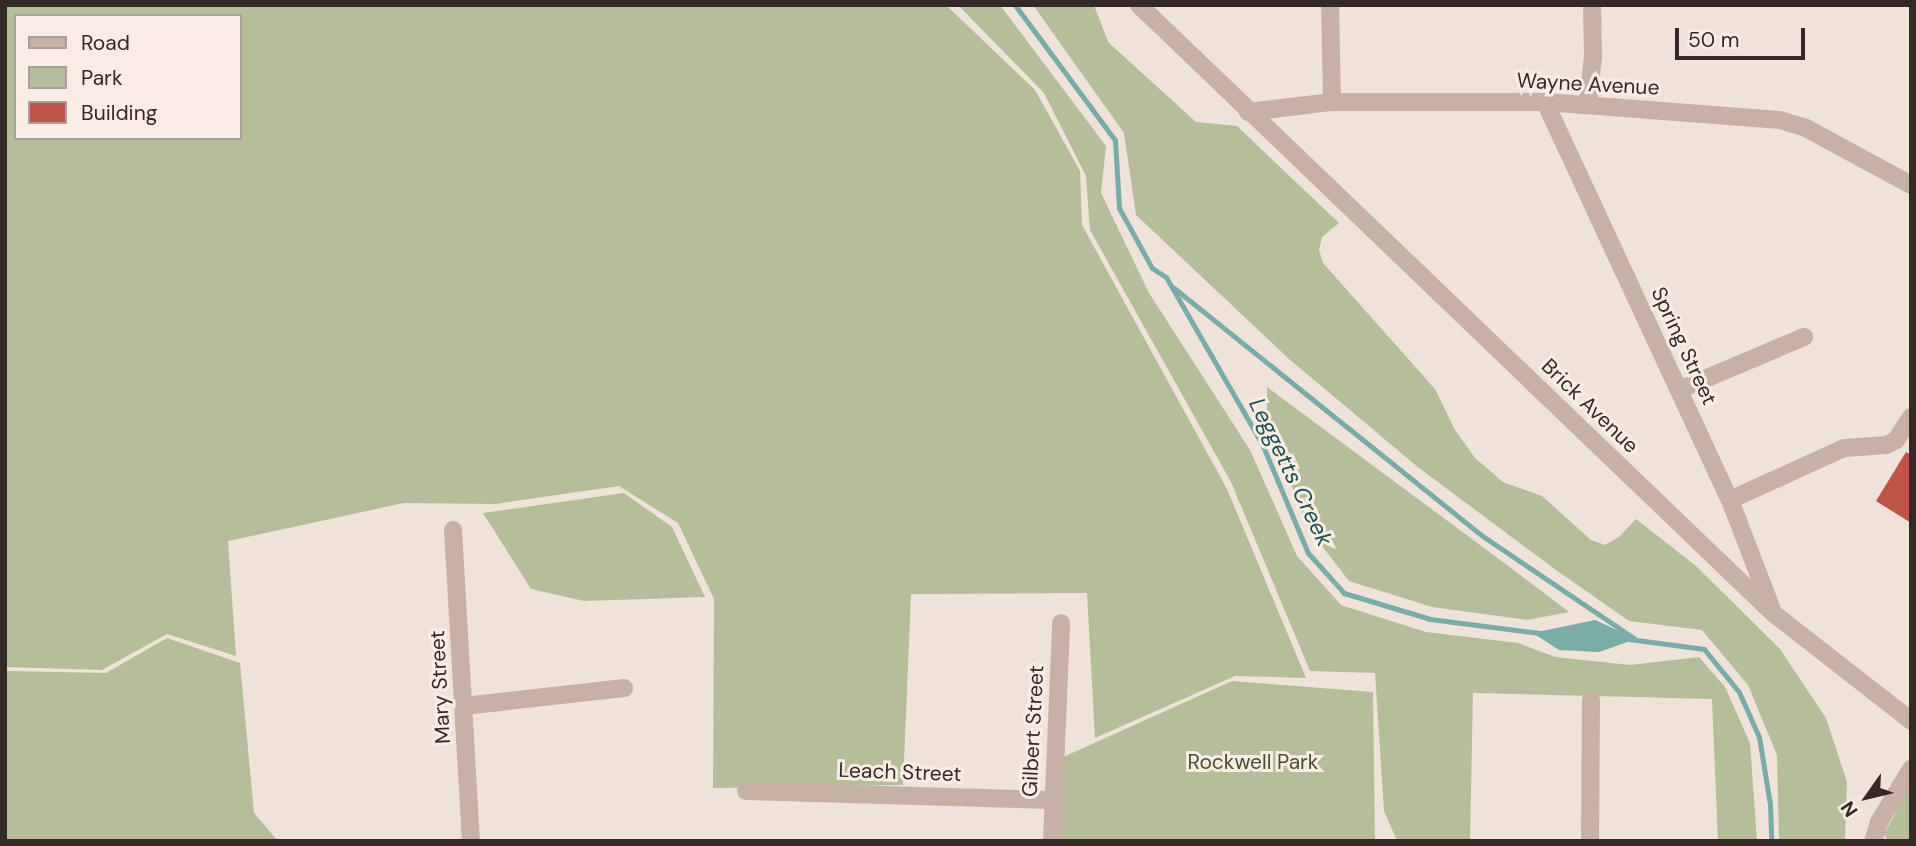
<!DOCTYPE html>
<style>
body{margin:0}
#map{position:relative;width:1916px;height:846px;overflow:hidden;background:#efe2d9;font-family:"DM Sans",sans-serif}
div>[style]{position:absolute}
.green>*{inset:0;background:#b6bd9a}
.water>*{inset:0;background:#79aba7}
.stream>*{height:5px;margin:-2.5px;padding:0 2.5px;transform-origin:2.5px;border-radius:2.5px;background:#79aba7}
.building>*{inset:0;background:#bf5547}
.minor>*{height:18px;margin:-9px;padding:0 9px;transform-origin:9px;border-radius:9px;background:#c7b1a6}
span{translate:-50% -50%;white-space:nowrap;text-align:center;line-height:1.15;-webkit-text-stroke:6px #f8ece4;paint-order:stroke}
.street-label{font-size:21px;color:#332926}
.park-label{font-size:21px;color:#47502b}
.water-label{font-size:23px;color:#1e524f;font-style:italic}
.frame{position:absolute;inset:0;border:7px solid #332926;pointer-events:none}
.legend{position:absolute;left:14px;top:14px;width:228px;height:126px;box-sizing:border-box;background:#f8ece4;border:2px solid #a99e98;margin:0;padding:9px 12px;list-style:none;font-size:21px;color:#332926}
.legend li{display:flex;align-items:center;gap:14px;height:35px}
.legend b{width:35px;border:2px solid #a99e98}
.north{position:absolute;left:1832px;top:762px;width:70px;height:70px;-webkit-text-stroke:5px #f8ece4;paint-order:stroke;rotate:236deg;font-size:19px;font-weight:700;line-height:28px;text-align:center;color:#332926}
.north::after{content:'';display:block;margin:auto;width:24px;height:32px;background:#332926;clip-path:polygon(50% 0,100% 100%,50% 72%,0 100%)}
.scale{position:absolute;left:1675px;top:28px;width:130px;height:32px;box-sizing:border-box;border:4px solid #332926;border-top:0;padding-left:9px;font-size:21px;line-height:24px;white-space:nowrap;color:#332926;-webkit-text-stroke:5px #f8ece4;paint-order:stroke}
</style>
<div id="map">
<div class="green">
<i style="clip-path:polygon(evenodd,5px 5px,946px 5px,1035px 90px,1080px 171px,1082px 225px,1227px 489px,1306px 678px,1235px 676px,1095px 738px,1087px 593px,911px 594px,903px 785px,713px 788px,714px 599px,678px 523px,619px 486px,495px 504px,404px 503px,228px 541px,236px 656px,167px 634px,102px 670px,5px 667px,5px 5px,16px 16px,240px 16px,240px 138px,16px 138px,16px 16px)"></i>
<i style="clip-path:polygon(958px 5px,1000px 5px,1106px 146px,1101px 193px,1149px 293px,1250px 450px,1297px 556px,1341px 605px,1426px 632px,1518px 643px,1555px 657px,1630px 665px,1699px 657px,1725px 687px,1750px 743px,1757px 841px,1718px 841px,1712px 699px,1473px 693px,1470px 841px,1397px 841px,1384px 811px,1375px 673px,1310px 671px,1231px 482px,1090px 230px,1086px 176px,1044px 93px)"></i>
<i style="clip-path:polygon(1033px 5px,1094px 5px,1108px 42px,1196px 122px,1237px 126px,1339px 223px,1322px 237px,1319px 250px,1323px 263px,1435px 389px,1455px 430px,1475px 458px,1503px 482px,1542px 496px,1591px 540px,1605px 545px,1619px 537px,1636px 519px,1696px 566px,1780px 649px,1826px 718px,1847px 782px,1845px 841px,1779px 841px,1777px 755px,1748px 685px,1702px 630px,1629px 621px,1556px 570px,1419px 468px,1289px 359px,1136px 215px,1124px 133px)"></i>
<i style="clip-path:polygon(1267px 387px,1511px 568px,1569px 612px,1527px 620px,1432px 607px,1349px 581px,1308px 528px,1267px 423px)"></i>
<i style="clip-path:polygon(624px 493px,672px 527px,705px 597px,584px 601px,531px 589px,483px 513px)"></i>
<i style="clip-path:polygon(167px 638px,240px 663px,254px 813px,278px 841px,5px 841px,5px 671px,106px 673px)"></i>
<i style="clip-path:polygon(1232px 681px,1373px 692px,1375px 841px,1059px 841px,1061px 758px)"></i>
<i style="clip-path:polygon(1911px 784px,1911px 841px,1888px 841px,1884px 834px)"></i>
</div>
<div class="water">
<i style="clip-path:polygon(1595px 620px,1636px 639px,1599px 652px,1559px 650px,1533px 633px)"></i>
</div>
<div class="stream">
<i style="left:1015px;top:5px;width:168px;rotate:53.5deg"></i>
<i style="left:1115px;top:140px;width:68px;rotate:86.6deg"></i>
<i style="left:1119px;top:208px;width:68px;rotate:61.2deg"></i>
<i style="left:1152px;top:268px;width:17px;rotate:33deg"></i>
<i style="left:1166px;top:277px;width:195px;rotate:60.1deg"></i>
<i style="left:1263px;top:446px;width:116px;rotate:67.2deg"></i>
<i style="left:1308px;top:553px;width:54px;rotate:48deg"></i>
<i style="left:1344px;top:593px;width:90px;rotate:16.8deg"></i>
<i style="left:1430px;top:619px;width:110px;rotate:7.3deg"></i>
<i style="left:1174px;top:288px;width:398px;rotate:38.8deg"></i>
<i style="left:1484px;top:537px;width:181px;rotate:34deg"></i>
<i style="left:1629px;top:639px;width:76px;rotate:7.6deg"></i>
<i style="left:1704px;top:649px;width:55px;rotate:50.9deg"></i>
<i style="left:1739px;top:692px;width:49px;rotate:66deg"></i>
<i style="left:1759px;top:737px;width:68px;rotate:80.7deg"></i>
<i style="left:1770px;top:804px;width:37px;rotate:88deg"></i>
</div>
<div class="building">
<i style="clip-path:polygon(1906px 452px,1911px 455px,1911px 523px,1876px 501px)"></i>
</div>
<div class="minor">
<i style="left:1139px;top:5px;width:878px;rotate:43.8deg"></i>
<i style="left:1773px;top:613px;width:175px;rotate:38deg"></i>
<i style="left:1330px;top:5px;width:97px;rotate:88.8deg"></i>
<i style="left:1545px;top:102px;width:439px;rotate:65.1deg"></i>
<i style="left:1730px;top:500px;width:115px;rotate:69deg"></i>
<i style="left:1588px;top:105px;width:49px;rotate:-84.2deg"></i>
<i style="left:1593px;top:56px;width:51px;rotate:-91.1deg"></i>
<i style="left:1248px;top:112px;width:85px;rotate:-6.8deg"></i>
<i style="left:1332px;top:102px;width:213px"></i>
<i style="left:1545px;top:102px;width:236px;rotate:4.4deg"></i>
<i style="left:1780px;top:120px;width:27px;rotate:17deg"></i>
<i style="left:1806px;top:128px;width:119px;rotate:28.5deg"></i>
<i style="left:1679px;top:390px;width:136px;rotate:-23deg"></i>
<i style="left:1730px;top:500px;width:125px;rotate:-24.5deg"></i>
<i style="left:1844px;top:448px;width:43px;rotate:-4deg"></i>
<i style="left:1887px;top:445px;width:10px;rotate:-29deg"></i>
<i style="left:1896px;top:440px;width:27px;rotate:-57deg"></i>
<i style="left:453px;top:530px;width:312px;rotate:86.7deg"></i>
<i style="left:464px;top:706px;width:161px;rotate:-6.4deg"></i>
<i style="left:746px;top:791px;width:306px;rotate:1.7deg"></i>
<i style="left:1052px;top:841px;width:218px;rotate:-87.6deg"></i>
<i style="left:1590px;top:841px;width:141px;rotate:-89.6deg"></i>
<i style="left:1873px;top:841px;width:20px;rotate:-72deg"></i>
<i style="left:1879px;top:822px;width:62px;rotate:-58.9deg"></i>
</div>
<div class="street-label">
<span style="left:1588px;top:84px;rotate:3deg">Wayne Avenue</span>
<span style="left:1684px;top:346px;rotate:65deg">Spring Street</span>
<span style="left:1590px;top:406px;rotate:44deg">Brick Avenue</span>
<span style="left:440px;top:687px;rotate:-93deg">Mary Street</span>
<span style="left:1033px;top:731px;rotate:-87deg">Gilbert Street</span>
<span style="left:900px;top:772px;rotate:2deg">Leach Street</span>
</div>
<div class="park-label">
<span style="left:1253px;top:762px">Rockwell Park</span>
</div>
<div class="water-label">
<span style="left:1291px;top:472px;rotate:64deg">Leggetts Creek</span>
</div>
<div class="frame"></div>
<ul class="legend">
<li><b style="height:9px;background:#c7b1a6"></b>Road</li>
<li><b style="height:19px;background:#b6bd9a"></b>Park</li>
<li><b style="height:19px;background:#bf5547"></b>Building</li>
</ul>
<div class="north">N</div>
<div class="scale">50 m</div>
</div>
